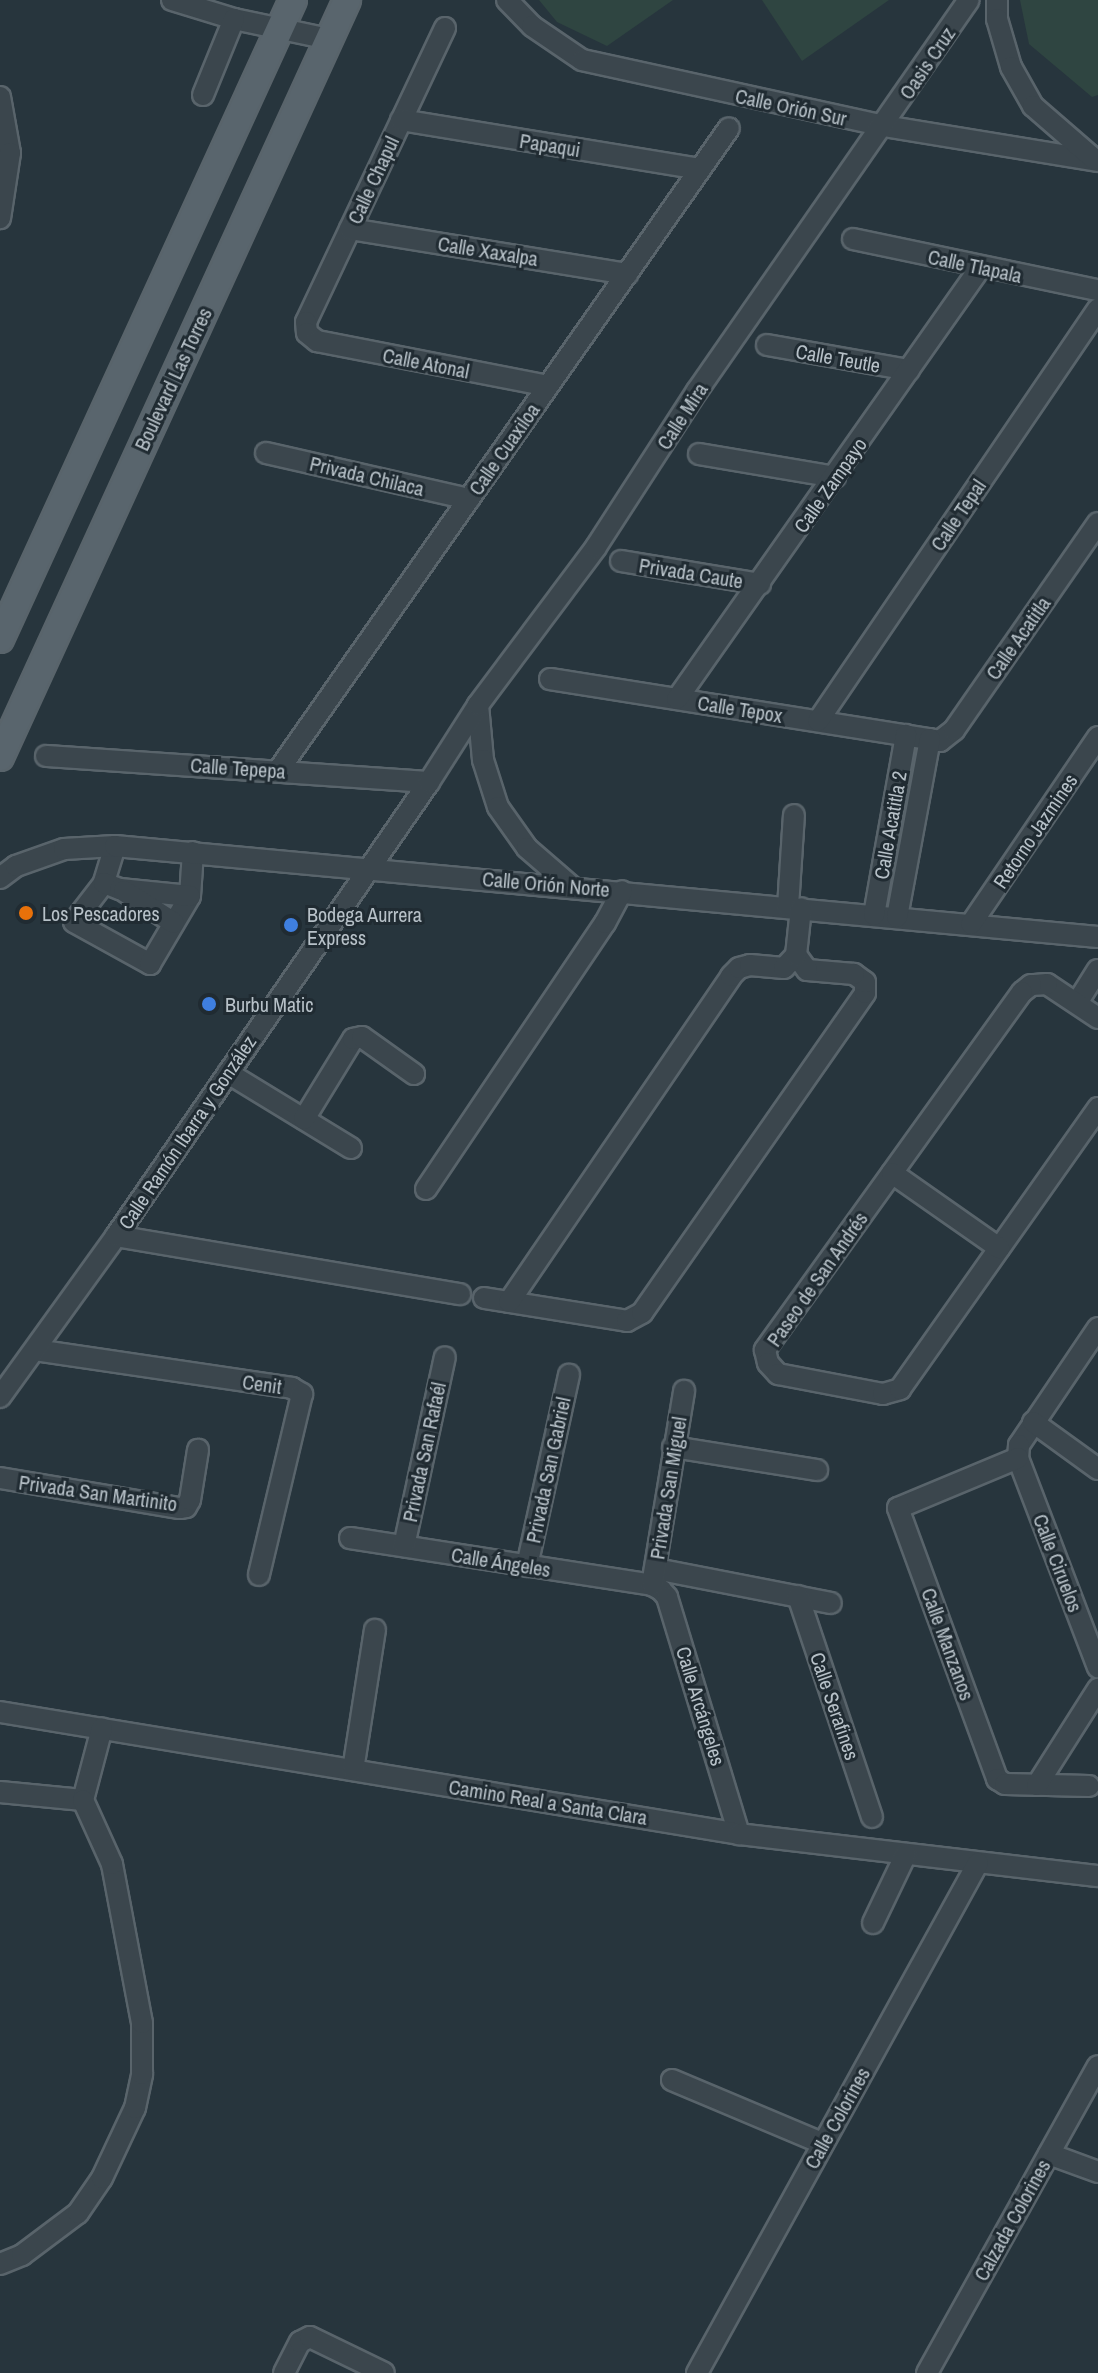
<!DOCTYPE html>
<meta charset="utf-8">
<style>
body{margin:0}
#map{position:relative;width:1098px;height:2373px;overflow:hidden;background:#27353d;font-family:"Archivo Narrow",sans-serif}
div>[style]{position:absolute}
.green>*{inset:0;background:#2f4541}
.roads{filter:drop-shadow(2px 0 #59646b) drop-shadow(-2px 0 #59646b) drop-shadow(0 2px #59646b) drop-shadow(0 -2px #59646b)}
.minor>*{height:20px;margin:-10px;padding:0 10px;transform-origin:10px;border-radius:10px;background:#3b464d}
.major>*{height:26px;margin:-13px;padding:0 13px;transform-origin:13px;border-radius:13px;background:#59656d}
.dots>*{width:22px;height:22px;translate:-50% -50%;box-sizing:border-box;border:4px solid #202b32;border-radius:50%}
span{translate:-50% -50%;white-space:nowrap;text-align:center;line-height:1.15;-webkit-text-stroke:6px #202b32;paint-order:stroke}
.street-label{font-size:20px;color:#b7c1c8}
.poi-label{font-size:20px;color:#b7c1c8}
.left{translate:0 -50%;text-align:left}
</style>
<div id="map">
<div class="green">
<i style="clip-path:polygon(539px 0,673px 0,607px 46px,557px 22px)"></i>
<i style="clip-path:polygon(762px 0,889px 0,802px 61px)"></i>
<i style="clip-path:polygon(1020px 0,1098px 0,1098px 95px,1092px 97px,1029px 44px)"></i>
</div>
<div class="roads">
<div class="minor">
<i style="left:172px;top:0;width:65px;rotate:17deg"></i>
<i style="left:234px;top:19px;width:97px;rotate:11.9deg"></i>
<i style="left:507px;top:0;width:36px;rotate:46deg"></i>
<i style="left:532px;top:26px;width:60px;rotate:34.2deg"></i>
<i style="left:582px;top:60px;width:309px;rotate:12.3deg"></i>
<i style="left:884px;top:126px;width:217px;rotate:9.3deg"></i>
<i style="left:997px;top:0;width:19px;rotate:90deg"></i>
<i style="left:997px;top:19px;width:50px;rotate:73.7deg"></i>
<i style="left:1011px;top:67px;width:45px;rotate:60.6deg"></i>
<i style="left:1033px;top:106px;width:81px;rotate:41deg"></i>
<i style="left:445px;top:28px;width:325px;rotate:115.3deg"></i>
<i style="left:306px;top:322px;width:11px;rotate:85deg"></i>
<i style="left:307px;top:333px;width:13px;rotate:39deg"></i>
<i style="left:317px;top:341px;width:235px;rotate:11deg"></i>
<i style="left:203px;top:95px;width:82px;rotate:-67.8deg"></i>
<i style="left:0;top:97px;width:57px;rotate:79.9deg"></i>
<i style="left:10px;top:153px;width:66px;rotate:98.7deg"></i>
<i style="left:401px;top:120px;width:303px;rotate:9.3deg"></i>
<i style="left:350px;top:229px;width:281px;rotate:9.2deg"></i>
<i style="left:853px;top:239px;width:250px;rotate:11.8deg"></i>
<i style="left:767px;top:345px;width:144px;rotate:10deg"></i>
<i style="left:266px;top:453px;width:208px;rotate:12.8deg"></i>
<i style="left:699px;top:454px;width:138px;rotate:9.6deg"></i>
<i style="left:621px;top:561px;width:141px;rotate:9.4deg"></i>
<i style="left:550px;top:679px;width:395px;rotate:9deg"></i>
<i style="left:940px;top:741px;width:18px;rotate:-38deg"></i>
<i style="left:954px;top:730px;width:252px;rotate:-55.2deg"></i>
<i style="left:677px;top:699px;width:527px;rotate:-54.89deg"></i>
<i style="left:478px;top:705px;width:55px;rotate:84.8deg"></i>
<i style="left:483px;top:760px;width:49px;rotate:72.3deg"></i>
<i style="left:498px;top:807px;width:50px;rotate:54.7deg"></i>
<i style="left:527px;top:848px;width:60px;rotate:40.9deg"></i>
<i style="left:818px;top:721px;width:498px;rotate:-55.8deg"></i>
<i style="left:46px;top:756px;width:384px;rotate:3.9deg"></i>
<i style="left:278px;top:771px;width:785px;rotate:-54.95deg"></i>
<i style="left:115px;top:846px;width:39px;rotate:107deg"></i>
<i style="left:104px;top:883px;width:49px;rotate:127.6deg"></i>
<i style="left:74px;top:922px;width:87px;rotate:28.9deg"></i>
<i style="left:150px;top:964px;width:79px;rotate:-59.5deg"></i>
<i style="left:190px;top:896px;width:44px;rotate:-86.1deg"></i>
<i style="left:0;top:878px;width:20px;rotate:-37deg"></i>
<i style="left:16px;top:866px;width:51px;rotate:-19.5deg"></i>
<i style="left:64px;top:849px;width:51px;rotate:-3.4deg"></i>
<i style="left:115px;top:846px;width:987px;rotate:5.29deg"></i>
<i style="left:104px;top:883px;width:17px;rotate:21deg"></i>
<i style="left:120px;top:889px;width:70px;rotate:5.7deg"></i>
<i style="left:124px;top:891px;width:59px;rotate:32.6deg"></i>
<i style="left:788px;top:907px;width:92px;rotate:-86.3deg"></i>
<i style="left:874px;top:915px;width:183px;rotate:-79.9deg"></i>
<i style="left:897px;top:917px;width:181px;rotate:-79.5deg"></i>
<i style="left:971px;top:924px;width:226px;rotate:-55.8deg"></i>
<i style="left:1077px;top:1003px;width:39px;rotate:-58deg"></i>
<i style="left:1098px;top:1018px;width:61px;rotate:-146.3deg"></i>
<i style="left:1047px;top:984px;width:16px;rotate:176deg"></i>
<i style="left:1031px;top:985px;width:11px;rotate:142deg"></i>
<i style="left:1022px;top:992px;width:441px;rotate:125.7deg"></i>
<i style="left:765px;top:1350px;width:13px;rotate:77deg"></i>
<i style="left:768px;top:1363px;width:15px;rotate:48deg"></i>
<i style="left:778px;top:1374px;width:107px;rotate:10.8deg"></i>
<i style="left:883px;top:1394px;width:18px;rotate:-16deg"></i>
<i style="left:900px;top:1389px;width:344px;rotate:-54.8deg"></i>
<i style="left:228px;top:1073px;width:144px;rotate:31.4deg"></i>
<i style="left:304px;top:1119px;width:94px;rotate:-58.5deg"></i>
<i style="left:353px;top:1039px;width:9px;rotate:-13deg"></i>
<i style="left:362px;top:1037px;width:64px;rotate:35.4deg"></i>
<i style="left:892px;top:1173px;width:131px;rotate:35deg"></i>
<i style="left:426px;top:1189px;width:321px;rotate:-56.1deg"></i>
<i style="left:605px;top:923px;width:36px;rotate:-62deg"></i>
<i style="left:116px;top:1236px;width:349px;rotate:9.6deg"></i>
<i style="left:484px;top:1298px;width:145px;rotate:9.1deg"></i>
<i style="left:627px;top:1321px;width:17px;rotate:-28deg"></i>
<i style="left:642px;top:1313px;width:390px;rotate:-55.1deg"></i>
<i style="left:865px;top:993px;width:11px;rotate:-90deg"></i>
<i style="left:865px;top:982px;width:14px;rotate:-144deg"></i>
<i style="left:854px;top:974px;width:47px;rotate:-175.1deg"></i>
<i style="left:807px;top:970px;width:19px;rotate:-126deg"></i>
<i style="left:509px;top:1302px;width:394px;rotate:-55.7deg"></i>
<i style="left:731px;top:976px;width:11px;rotate:-45deg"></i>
<i style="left:739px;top:968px;width:11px;rotate:-15deg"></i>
<i style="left:750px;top:965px;width:34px;rotate:5deg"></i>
<i style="left:784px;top:968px;width:18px;rotate:-47deg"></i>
<i style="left:796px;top:955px;width:47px;rotate:-83.9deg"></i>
<i style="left:1098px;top:1328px;width:141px;rotate:124deg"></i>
<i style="left:1019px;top:1445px;width:13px;rotate:94deg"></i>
<i style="left:1018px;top:1458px;width:224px;rotate:69.1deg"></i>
<i style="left:35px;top:1350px;width:260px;rotate:8.4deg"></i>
<i style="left:292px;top:1388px;width:12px;rotate:31deg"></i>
<i style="left:302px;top:1394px;width:186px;rotate:103.4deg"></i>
<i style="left:0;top:1397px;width:198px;rotate:-54.2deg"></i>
<i style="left:116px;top:1236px;width:551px;rotate:-55.42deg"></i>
<i style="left:429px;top:782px;width:91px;rotate:-57.5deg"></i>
<i style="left:478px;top:705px;width:197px;rotate:-53.2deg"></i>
<i style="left:596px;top:547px;width:186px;rotate:-57.1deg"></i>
<i style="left:697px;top:391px;width:476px;rotate:-55.2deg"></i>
<i style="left:1033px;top:1422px;width:80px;rotate:35.9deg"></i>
<i style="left:673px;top:1447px;width:146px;rotate:9.1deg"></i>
<i style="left:1018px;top:1458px;width:130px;rotate:157.4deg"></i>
<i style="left:898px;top:1508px;width:289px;rotate:69.9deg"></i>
<i style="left:997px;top:1779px;width:9px;rotate:32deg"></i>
<i style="left:1005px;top:1784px;width:84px;rotate:1.4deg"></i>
<i style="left:0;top:1478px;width:182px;rotate:9.5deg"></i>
<i style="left:180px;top:1508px;width:6px;rotate:-9deg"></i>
<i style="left:186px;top:1507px;width:8px;rotate:-60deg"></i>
<i style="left:190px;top:1500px;width:51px;rotate:-80.9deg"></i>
<i style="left:350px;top:1538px;width:306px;rotate:8.8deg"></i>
<i style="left:652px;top:1585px;width:10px;rotate:29deg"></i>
<i style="left:661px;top:1590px;width:9px;rotate:49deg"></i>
<i style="left:667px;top:1597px;width:248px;rotate:73.1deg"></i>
<i style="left:404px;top:1546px;width:193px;rotate:-77.8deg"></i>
<i style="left:527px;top:1566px;width:196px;rotate:-77.6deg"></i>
<i style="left:656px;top:1569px;width:178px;rotate:11deg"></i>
<i style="left:652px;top:1585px;width:197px;rotate:-80.6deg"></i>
<i style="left:798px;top:1596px;width:233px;rotate:71.5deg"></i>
<i style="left:0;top:1712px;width:749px;rotate:9.37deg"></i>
<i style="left:739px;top:1834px;width:361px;rotate:6.7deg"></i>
<i style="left:353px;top:1770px;width:142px;rotate:-81.1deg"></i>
<i style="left:1037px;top:1785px;width:114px;rotate:-57.6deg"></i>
<i style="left:0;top:1792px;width:83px;rotate:5.5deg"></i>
<i style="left:83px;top:1800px;width:74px;rotate:-75.2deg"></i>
<i style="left:873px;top:1923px;width:76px;rotate:-64.4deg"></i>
<i style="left:672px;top:2080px;width:163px;rotate:22.8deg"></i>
<i style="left:1049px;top:2154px;width:52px;rotate:20.2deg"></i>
<i style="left:0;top:2264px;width:24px;rotate:-22deg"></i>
<i style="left:22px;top:2255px;width:70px;rotate:-36.9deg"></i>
<i style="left:78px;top:2213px;width:42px;rotate:-55.6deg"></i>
<i style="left:102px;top:2178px;width:77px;rotate:-64.8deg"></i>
<i style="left:135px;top:2108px;width:35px;rotate:-78deg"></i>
<i style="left:142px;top:2074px;width:51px;rotate:-90deg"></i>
<i style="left:142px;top:2023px;width:162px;rotate:-100.7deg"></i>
<i style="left:112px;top:1864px;width:70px;rotate:-114.4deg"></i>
<i style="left:284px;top:2373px;width:35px;rotate:-63deg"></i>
<i style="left:300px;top:2342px;width:11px;rotate:-27deg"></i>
<i style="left:310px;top:2337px;width:82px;rotate:25.9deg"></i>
<i style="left:697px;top:2373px;width:582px;rotate:-61.15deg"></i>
<i style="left:927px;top:2373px;width:351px;rotate:-60.9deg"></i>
</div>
<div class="major">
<i style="left:0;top:639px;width:703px;rotate:-65.37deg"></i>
<i style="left:0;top:757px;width:833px;rotate:-65.37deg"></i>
</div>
</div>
<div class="dots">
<i style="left:26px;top:913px;background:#e8710a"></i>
<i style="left:291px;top:925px;background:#3f7fe0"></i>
<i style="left:209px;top:1004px;background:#3f7fe0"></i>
</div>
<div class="street-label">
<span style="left:927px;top:63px;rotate:-56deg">Oasis Cruz</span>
<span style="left:791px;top:107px;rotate:12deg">Calle Orión Sur</span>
<span style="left:550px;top:145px;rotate:9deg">Papaqui</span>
<span style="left:373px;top:180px;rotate:-65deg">Calle Chapul</span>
<span style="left:488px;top:251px;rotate:9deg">Calle Xaxalpa</span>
<span style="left:975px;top:266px;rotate:12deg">Calle Tlapala</span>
<span style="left:838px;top:358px;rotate:10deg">Calle Teutle</span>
<span style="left:426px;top:363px;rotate:11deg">Calle Atonal</span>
<span style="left:173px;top:379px;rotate:-65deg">Boulevard Las Torres</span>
<span style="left:682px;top:416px;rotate:-57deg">Calle Mira</span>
<span style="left:504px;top:449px;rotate:-55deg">Calle Cuaxiloa</span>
<span style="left:367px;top:476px;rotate:13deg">Privada Chilaca</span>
<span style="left:830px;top:485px;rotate:-55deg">Calle Zampayo</span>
<span style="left:958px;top:515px;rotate:-56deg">Calle Tepal</span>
<span style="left:691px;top:573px;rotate:9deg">Privada Caute</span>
<span style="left:1018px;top:638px;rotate:-55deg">Calle Acatitla</span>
<span style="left:740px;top:709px;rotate:9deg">Calle Tepox</span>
<span style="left:238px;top:768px;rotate:4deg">Calle Tepepa</span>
<span style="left:890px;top:825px;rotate:-80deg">Calle Acatitla 2</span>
<span style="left:1035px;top:831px;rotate:-56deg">Retorno Jazmines</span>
<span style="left:546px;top:884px;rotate:5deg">Calle Orión Norte</span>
<span style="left:187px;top:1132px;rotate:-56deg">Calle Ramón Ibarra y González</span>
<span style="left:817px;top:1279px;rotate:-55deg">Paseo de San Andrés</span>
<span style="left:262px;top:1384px;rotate:8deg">Cenit</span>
<span style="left:424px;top:1452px;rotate:-78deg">Privada San Rafaél</span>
<span style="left:548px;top:1470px;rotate:-78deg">Privada San Gabriel</span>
<span style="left:668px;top:1488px;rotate:-81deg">Privada San Miguel</span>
<span style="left:98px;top:1493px;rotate:8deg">Privada San Martinito</span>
<span style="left:501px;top:1562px;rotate:9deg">Calle Ángeles</span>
<span style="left:1058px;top:1563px;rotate:69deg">Calle Ciruelos</span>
<span style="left:948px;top:1644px;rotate:70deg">Calle Manzanos</span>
<span style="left:701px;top:1706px;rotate:73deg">Calle Arcángeles</span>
<span style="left:835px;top:1706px;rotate:71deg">Calle Serafines</span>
<span style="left:548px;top:1802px;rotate:9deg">Camino Real a Santa Clara</span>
<span style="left:837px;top:2118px;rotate:-61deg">Calle Colorines</span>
<span style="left:1012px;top:2220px;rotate:-61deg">Calzada Colorines</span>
</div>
<div class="poi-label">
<span class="left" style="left:42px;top:913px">Los Pescadores</span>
<span class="left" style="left:307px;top:926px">Bodega Aurrera<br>Express</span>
<span class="left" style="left:225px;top:1004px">Burbu Matic</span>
</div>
</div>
